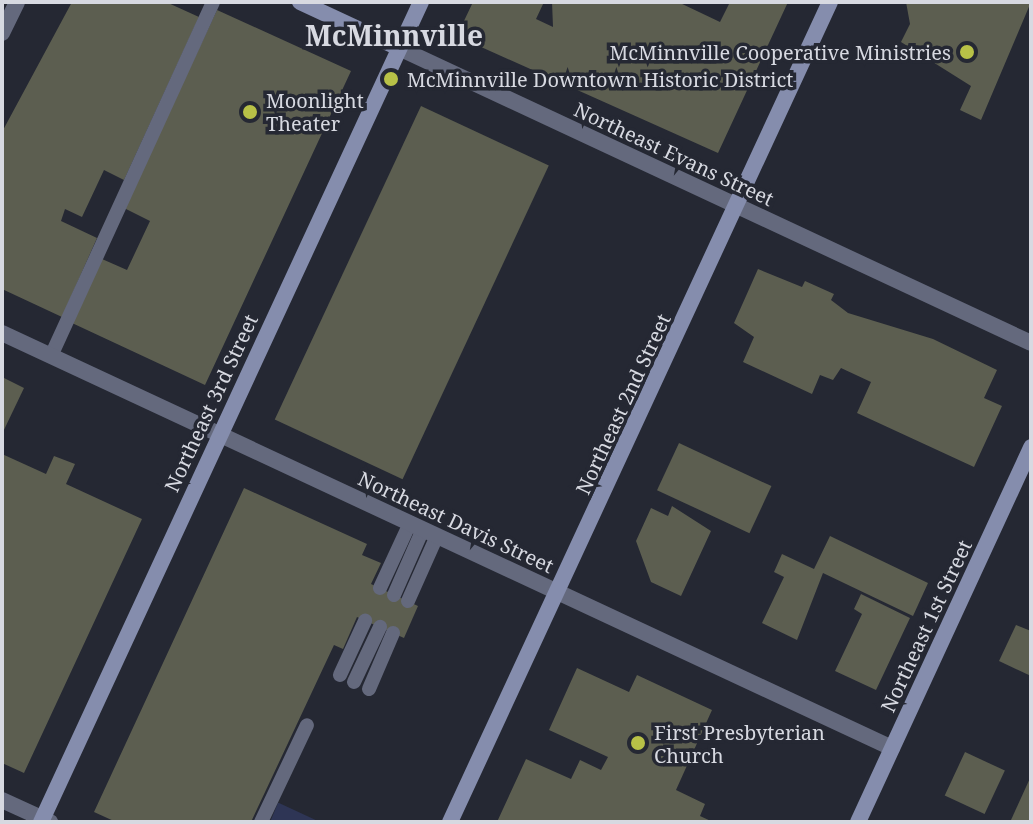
<!DOCTYPE html>
<style>
body{margin:0}
#map{position:relative;width:1033px;height:824px;overflow:hidden;background:#252833;font-family:"Noto Serif",serif}
div>[style]{position:absolute}
.green>*{inset:0;background:#2e3555}
.building>*{inset:0;background:#5c5e50;transform-origin:0 0}
.lane>*{height:14px;margin:-7px;padding:0 7px;transform-origin:7px;border-radius:7px;background:#64697d}
.street>*{height:16px;margin:-8px;padding:0 8px;transform-origin:8px;border-radius:8px;background:#64697d}
.secondary>*{height:16px;margin:-8px;padding:0 8px;transform-origin:8px;border-radius:8px;background:#858dad}
.dots>*{width:22px;height:22px;translate:-50% -50%;box-sizing:border-box;border:4px solid #252833;border-radius:50%}
span{translate:-50% -50%;white-space:nowrap;text-align:center;line-height:1.15;-webkit-text-stroke:7px #252833;paint-order:stroke}
.poi-label{font-size:20px;color:#d7d9e1}
.right{translate:-100% -50%;text-align:right}
.left{translate:0 -50%;text-align:left}
.street-label{font-size:20px;color:#d7d9e1}
.district-label{font-size:28px;color:#d7d9e1;font-weight:700}
.frame{position:absolute;inset:0;border:4px solid #d7d9e1;pointer-events:none}
</style>
<div id="map">
<div class="green">
<i style="clip-path:polygon(278px 803px,279px 803px,320px 822px,270px 822px)"></i>
</div>
<div class="building">
<i style="clip-path:polygon(72px 2px,166px 2px,199px 17px,124px 180px,104px 170px,82px 217px,65px 209px,61px 221px,97px 238px,62px 317px,2px 289px,2px 132px)"></i>
<i style="clip-path:polygon(473px 2px,544px 2px,536px 19px,553px 27px,552px 2px,678px 2px,720px 22px,730px 2px,788px 2px,718px 153px,470px 42px,463px 23px)"></i>
<i style="clip-path:polygon(906px 2px,1031px 2px,981px 120px,960px 110px,971px 86px,901px 42px,910px 24px)"></i>
<i style="clip-path:polygon(217px 10px,351px 71px,205px 385px,72px 323px,102px 259px,127px 270px,150px 221px,124px 208px)"></i>
<i style="left:421px;top:106px;width:141px;height:346px;rotate:25deg"></i>
<i style="clip-path:polygon(758px 269px,802px 287px,805px 281px,834px 294px,831px 300px,848px 313px,933px 339px,997px 370px,984px 398px,1002px 406px,974px 467px,857px 413px,871px 382px,841px 368px,833px 380px,820px 375px,812px 394px,743px 362px,754px 337px,734px 323px)"></i>
<i style="clip-path:polygon(4px 378px,24px 388px,2px 434px,2px 383px)"></i>
<i style="left:679px;top:443px;width:102px;height:52px;rotate:25deg"></i>
<i style="clip-path:polygon(2px 454px,46px 474px,54px 456px,75px 464px,66px 484px,142px 519px,24px 773px,2px 763px)"></i>
<i style="clip-path:polygon(244px 488px,367px 544px,362px 555px,381px 563px,371px 584px,418px 606px,404px 638px,357px 617px,343px 649px,334px 645px,251px 822px,116px 822px,94px 812px)"></i>
<i style="clip-path:polygon(672px 506px,711px 531px,681px 596px,651px 582px,636px 541px,651px 508px,668px 516px)"></i>
<i style="clip-path:polygon(830px 536px,928px 583px,913px 616px,823px 573px,797px 640px,762px 623px,784px 577px,774px 572px,782px 554px,814px 569px)"></i>
<i style="clip-path:polygon(861px 594px,910px 618px,876px 690px,835px 671px,862px 614px,854px 609px)"></i>
<i style="clip-path:polygon(1016px 625px,1031px 631px,1031px 676px,999px 661px)"></i>
<i style="clip-path:polygon(577px 668px,629px 692px,637px 675px,712px 710px,676px 790px,705px 804px,700px 816px,713px 822px,497px 822px,526px 759px,571px 779px,580px 760px,601px 770px,608px 757px,549px 730px)"></i>
<i style="left:965px;top:752px;width:44px;height:48px;rotate:25deg"></i>
<i style="clip-path:polygon(1031px 776px,1031px 822px,1015px 822px,1011px 820px)"></i>
</div>
<div class="lane">
<i style="left:51px;top:356px;width:389px;rotate:-65.4deg"></i>
<i style="left:380px;top:588px;width:72px;rotate:-65.2deg"></i>
<i style="left:394px;top:595px;width:72px;rotate:-66.3deg"></i>
<i style="left:408px;top:601px;width:71px;rotate:-66deg"></i>
<i style="left:340px;top:675px;width:60px;rotate:-65.2deg"></i>
<i style="left:354px;top:682px;width:61px;rotate:-64.7deg"></i>
<i style="left:369px;top:689px;width:61px;rotate:-66.8deg"></i>
<i style="left:261px;top:822px;width:107px;rotate:-64.6deg"></i>
</div>
<div class="street">
<i style="left:2px;top:33px;width:34px;rotate:-64deg"></i>
<i style="left:399px;top:48px;width:697px;rotate:25.02deg"></i>
<i style="left:2px;top:333px;width:982px;rotate:25deg"></i>
<i style="left:2px;top:800px;width:53px;rotate:24.6deg"></i>
</div>
<div class="secondary">
<i style="left:300px;top:2px;width:109px;rotate:24.9deg"></i>
<i style="left:41px;top:822px;width:904px;rotate:-65.14deg"></i>
<i style="left:450px;top:822px;width:904px;rotate:-65.14deg"></i>
<i style="left:858px;top:822px;width:413px;rotate:-65.2deg"></i>
</div>
<div class="dots">
<i style="left:967px;top:52px;background:#b8c147"></i>
<i style="left:391px;top:79px;background:#b8c147"></i>
<i style="left:250px;top:112px;background:#b8c147"></i>
<i style="left:638px;top:743px;background:#b8c147"></i>
</div>
<div class="poi-label">
<span class="right" style="left:951px;top:52px">McMinnville Cooperative Ministries</span>
<span class="left" style="left:407px;top:79px">McMinnville Downtown Historic District</span>
<span class="left" style="left:266px;top:112px">Moonlight<br>Theater</span>
<span class="left" style="left:654px;top:744px">First Presbyterian<br>Church</span>
</div>
<div class="street-label">
<span style="left:674px;top:154px;rotate:25deg">Northeast Evans Street</span>
<span style="left:211px;top:403px;rotate:-65deg">Northeast 3rd Street</span>
<span style="left:623px;top:404px;rotate:-65deg">Northeast 2nd Street</span>
<span style="left:456px;top:522px;rotate:25deg">Northeast Davis Street</span>
<span style="left:926px;top:626px;rotate:-65deg">Northeast 1st Street</span>
</div>
<div class="district-label">
<span style="left:394px;top:35px">McMinnville</span>
</div>
<div class="frame"></div>
</div>
